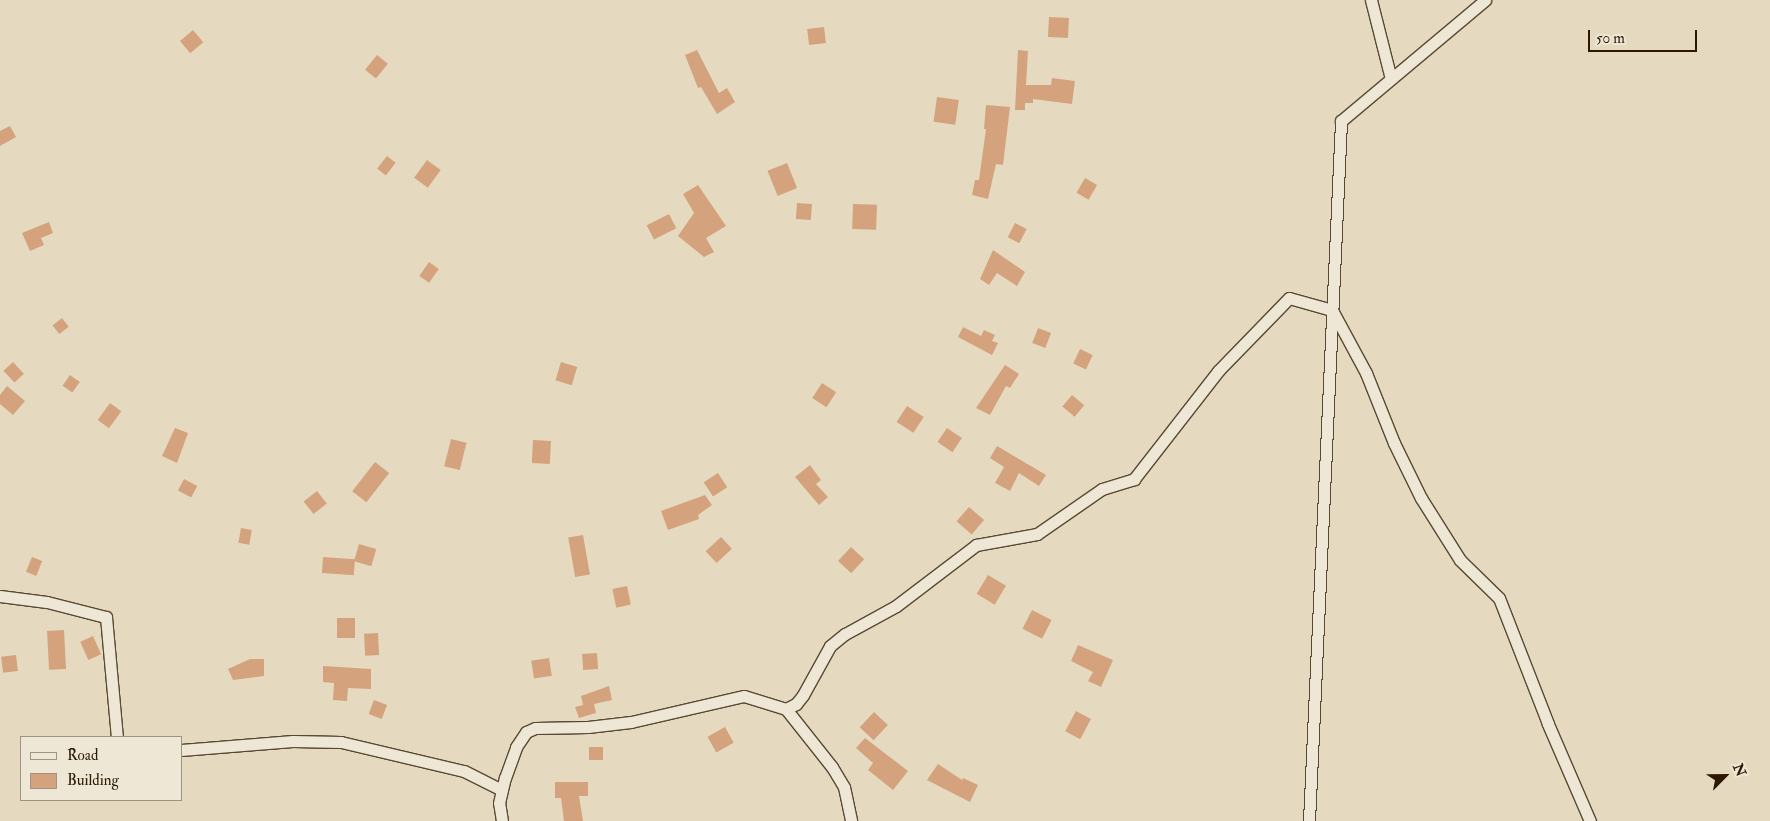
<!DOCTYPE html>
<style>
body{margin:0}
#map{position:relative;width:1770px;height:821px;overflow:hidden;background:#e5dabf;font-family:"IM FELL Double Pica",serif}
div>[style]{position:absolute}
.building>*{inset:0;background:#d4a37d;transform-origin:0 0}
.roads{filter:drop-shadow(1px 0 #5a4832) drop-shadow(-1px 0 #5a4832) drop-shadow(0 1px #5a4832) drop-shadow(0 -1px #5a4832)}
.minor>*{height:11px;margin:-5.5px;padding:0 5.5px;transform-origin:5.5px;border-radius:5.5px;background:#eee7d5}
span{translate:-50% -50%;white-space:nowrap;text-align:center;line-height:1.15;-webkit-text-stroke:4.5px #eee7d5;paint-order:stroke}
.legend{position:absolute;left:20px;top:736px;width:162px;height:65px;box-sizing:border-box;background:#eee7d5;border:1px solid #a09481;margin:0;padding:6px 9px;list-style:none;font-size:15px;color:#2c1803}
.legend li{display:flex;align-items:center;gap:10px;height:25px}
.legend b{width:25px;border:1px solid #a09481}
.north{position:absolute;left:1700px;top:751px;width:50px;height:50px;-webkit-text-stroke:4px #eee7d5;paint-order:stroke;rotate:67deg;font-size:14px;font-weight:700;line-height:20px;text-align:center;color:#2c1803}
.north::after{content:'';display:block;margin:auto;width:18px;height:22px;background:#2c1803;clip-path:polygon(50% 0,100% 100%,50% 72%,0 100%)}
.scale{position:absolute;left:1588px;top:30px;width:109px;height:22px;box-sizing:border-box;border:2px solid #2c1803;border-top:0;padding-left:6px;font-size:15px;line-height:18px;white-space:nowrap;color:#2c1803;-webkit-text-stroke:4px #eee7d5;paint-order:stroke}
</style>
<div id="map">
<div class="building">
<i style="left:1049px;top:17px;width:20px;height:20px;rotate:3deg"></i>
<i style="left:824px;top:27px;width:16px;height:17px;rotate:83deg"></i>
<i style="left:193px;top:30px;width:16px;height:17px;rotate:50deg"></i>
<i style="clip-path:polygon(697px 50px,719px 93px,727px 88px,735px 102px,717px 114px,701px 87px,698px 88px,685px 55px)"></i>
<i style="clip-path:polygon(1018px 50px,1028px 51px,1026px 85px,1051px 85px,1052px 78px,1075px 81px,1072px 104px,1033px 99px,1033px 103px,1025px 103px,1025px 110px,1015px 110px)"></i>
<i style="left:377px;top:55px;width:14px;height:19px;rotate:39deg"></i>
<i style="left:937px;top:97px;width:22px;height:25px;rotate:8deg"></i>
<i style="clip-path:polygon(986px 105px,1010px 107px,1003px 165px,996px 164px,988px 199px,972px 195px,975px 180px,979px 180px,986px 129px,984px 129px)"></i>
<i style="clip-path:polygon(10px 126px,16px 137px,0 146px,0 131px)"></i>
<i style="left:387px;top:156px;width:11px;height:16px;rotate:38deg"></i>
<i style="left:427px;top:160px;width:17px;height:22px;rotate:36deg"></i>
<i style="left:787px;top:163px;width:27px;height:21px;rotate:68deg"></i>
<i style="left:1085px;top:178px;width:14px;height:17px;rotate:30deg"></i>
<i style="clip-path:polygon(698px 185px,726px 226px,706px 238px,714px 252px,704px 257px,678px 236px,694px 213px,683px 194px)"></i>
<i style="left:797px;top:203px;width:15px;height:16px;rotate:4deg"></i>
<i style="left:853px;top:204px;width:24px;height:25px;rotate:2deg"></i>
<i style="left:669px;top:214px;width:16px;height:25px;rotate:63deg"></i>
<i style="clip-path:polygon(49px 222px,53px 233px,41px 238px,44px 245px,30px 251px,22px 233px)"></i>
<i style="left:1015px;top:223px;width:13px;height:16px;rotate:27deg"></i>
<i style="clip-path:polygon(993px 250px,1025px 272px,1017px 286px,997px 273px,989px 285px,980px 279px)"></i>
<i style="left:429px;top:262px;width:12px;height:17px;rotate:35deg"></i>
<i style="left:62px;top:318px;width:11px;height:12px;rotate:52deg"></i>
<i style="clip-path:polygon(963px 327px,981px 336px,984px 330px,995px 335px,992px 341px,998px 343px,992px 355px,958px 337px)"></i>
<i style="left:1038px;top:328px;width:14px;height:16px;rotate:21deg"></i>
<i style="left:1080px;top:349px;width:14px;height:16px;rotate:25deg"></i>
<i style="left:13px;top:362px;width:16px;height:13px;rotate:47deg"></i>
<i style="left:561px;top:362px;width:17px;height:19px;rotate:17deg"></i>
<i style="clip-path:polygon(1005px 365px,1019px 374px,1010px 388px,1006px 386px,990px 415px,976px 408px)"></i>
<i style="left:70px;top:375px;width:12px;height:13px;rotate:35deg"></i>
<i style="left:822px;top:383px;width:17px;height:18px;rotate:33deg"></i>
<i style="clip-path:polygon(7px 386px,25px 401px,13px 415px,0 404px,0 395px)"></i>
<i style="left:1072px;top:395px;width:16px;height:15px;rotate:40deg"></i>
<i style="left:110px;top:403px;width:14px;height:21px;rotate:36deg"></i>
<i style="left:907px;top:406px;width:20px;height:19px;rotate:33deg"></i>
<i style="clip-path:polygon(175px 428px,188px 433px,177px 463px,162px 456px)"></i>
<i style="left:947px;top:428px;width:18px;height:17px;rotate:34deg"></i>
<i style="left:451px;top:439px;width:16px;height:28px;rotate:14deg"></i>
<i style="left:533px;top:440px;width:18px;height:23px;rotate:3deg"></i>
<i style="clip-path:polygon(997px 446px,1046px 475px,1039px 486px,1019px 473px,1010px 491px,995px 483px,1004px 467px,990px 458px)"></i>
<i style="left:375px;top:462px;width:18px;height:37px;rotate:38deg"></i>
<i style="clip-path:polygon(810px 465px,821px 480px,816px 484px,828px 497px,819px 505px,795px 477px)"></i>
<i style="left:718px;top:473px;width:17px;height:17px;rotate:57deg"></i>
<i style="left:184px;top:479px;width:15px;height:13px;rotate:28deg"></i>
<i style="left:317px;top:491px;width:16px;height:17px;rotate:52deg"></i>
<i style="clip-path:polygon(705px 495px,712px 505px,698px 515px,699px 519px,668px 530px,661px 511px)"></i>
<i style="left:969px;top:507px;width:20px;height:19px;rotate:41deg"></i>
<i style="left:241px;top:528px;width:11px;height:15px;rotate:10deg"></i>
<i style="left:583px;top:535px;width:40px;height:15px;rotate:80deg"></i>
<i style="left:721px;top:537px;width:16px;height:21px;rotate:47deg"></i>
<i style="left:359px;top:544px;width:18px;height:18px;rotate:16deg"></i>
<i style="left:851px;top:547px;width:18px;height:19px;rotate:43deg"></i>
<i style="left:32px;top:557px;width:11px;height:16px;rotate:22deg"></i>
<i style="left:323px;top:557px;width:32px;height:16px;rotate:4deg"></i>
<i style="left:988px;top:575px;width:21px;height:22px;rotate:31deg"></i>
<i style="left:627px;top:586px;width:19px;height:15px;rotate:78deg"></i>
<i style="left:1032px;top:610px;width:22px;height:21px;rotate:27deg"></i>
<i style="left:337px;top:618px;width:18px;height:20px"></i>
<i style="left:64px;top:630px;width:39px;height:17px;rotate:87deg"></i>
<i style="left:378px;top:633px;width:22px;height:14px;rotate:87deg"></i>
<i style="left:93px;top:636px;width:20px;height:14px;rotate:66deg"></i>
<i style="clip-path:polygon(1078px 645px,1113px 660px,1101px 687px,1088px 681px,1093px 672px,1071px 661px)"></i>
<i style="left:597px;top:653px;width:16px;height:15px;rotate:86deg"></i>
<i style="left:16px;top:655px;width:16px;height:15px;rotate:83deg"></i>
<i style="left:549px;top:658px;width:18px;height:18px;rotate:81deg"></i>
<i style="clip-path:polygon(250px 659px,264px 659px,264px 676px,233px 680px,228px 669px)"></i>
<i style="clip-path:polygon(323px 666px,371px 669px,371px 689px,348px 688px,347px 701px,333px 700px,334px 683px,323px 682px)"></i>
<i style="clip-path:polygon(609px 686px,612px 700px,594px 704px,596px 713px,579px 718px,575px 707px,583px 705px,581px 696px)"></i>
<i style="left:374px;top:700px;width:14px;height:15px;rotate:21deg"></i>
<i style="left:1076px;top:711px;width:17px;height:23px;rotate:28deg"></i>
<i style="left:874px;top:712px;width:19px;height:21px;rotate:43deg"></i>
<i style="left:725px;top:727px;width:18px;height:20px;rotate:61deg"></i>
<i style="clip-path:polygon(865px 738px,908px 771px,893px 790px,868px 770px,873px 763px,856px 748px)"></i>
<i style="left:589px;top:747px;width:14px;height:13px"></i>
<i style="clip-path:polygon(938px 764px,962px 780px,963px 778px,978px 785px,970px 802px,927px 780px)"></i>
<i style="clip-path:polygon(555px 782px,588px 782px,588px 796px,579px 796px,583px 821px,564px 821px,561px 798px,555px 798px)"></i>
</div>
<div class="roads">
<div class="minor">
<i style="left:1371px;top:0;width:81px;rotate:75.8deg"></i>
<i style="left:0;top:596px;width:47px;rotate:7.3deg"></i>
<i style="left:47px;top:602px;width:61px;rotate:14.3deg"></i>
<i style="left:106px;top:617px;width:121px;rotate:84.8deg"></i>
<i style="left:786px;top:709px;width:11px;rotate:-27deg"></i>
<i style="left:796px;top:704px;width:11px;rotate:-52deg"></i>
<i style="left:803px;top:695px;width:56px;rotate:-61.1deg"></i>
<i style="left:830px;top:646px;width:19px;rotate:-39deg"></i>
<i style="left:845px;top:634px;width:58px;rotate:-28.8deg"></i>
<i style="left:896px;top:606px;width:101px;rotate:-37.3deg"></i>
<i style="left:976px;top:545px;width:62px;rotate:-10.2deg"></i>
<i style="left:1037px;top:534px;width:79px;rotate:-34.7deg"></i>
<i style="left:1102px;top:489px;width:34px;rotate:-17deg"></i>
<i style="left:1134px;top:479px;width:137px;rotate:-52.1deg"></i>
<i style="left:1218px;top:371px;width:102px;rotate:-45.8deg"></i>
<i style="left:1289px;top:298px;width:45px;rotate:15.6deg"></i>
<i style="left:1332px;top:310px;width:72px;rotate:61.6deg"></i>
<i style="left:1366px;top:373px;width:75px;rotate:68.2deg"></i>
<i style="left:1394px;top:443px;width:61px;rotate:63.9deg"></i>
<i style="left:1421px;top:498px;width:73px;rotate:57.8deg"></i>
<i style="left:1460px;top:560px;width:54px;rotate:44.3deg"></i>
<i style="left:1499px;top:598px;width:135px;rotate:68.7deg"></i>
<i style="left:1548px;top:724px;width:106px;rotate:66.6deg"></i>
<i style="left:181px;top:750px;width:112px;rotate:-4.6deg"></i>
<i style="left:293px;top:741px;width:48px;rotate:1.2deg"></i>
<i style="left:341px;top:742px;width:126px;rotate:13.3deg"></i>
<i style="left:464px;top:771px;width:42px;rotate:26.6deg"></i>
<i style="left:502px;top:821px;width:18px;rotate:-99deg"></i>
<i style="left:499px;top:803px;width:26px;rotate:-77deg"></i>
<i style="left:505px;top:778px;width:33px;rotate:-70deg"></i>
<i style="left:516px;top:747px;width:18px;rotate:-56deg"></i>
<i style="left:526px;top:732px;width:10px;rotate:-24deg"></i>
<i style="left:535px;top:728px;width:53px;rotate:-1.1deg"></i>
<i style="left:588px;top:727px;width:43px;rotate:-6.6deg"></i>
<i style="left:631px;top:722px;width:116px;rotate:-13deg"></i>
<i style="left:744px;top:696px;width:44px;rotate:17.2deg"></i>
<i style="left:786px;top:709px;width:74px;rotate:51.6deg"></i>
<i style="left:832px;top:767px;width:23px;rotate:59deg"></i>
<i style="left:844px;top:787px;width:35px;rotate:78deg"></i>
<i style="left:1309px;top:821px;width:701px;rotate:-87.38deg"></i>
<i style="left:1341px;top:121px;width:188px;rotate:-40deg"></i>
</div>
</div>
<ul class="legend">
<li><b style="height:6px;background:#eee7d5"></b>Road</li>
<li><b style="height:14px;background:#d4a37d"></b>Building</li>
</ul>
<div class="north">N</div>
<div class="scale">50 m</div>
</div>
